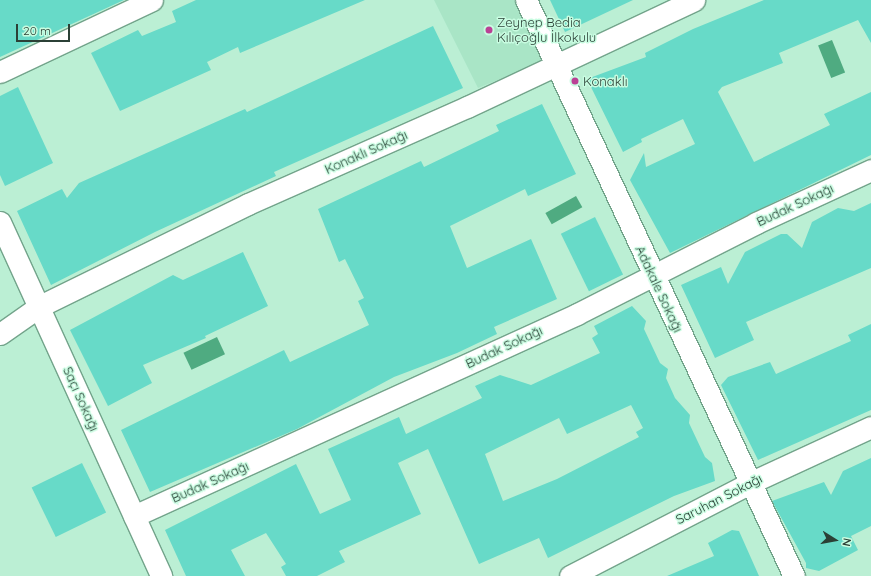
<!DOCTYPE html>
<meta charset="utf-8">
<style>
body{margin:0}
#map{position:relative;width:871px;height:576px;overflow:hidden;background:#bbefd4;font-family:Quicksand,sans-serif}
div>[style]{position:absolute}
.built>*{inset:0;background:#a9e5c6}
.water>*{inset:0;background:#4fab81;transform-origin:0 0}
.building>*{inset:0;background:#67dac8;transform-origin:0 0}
.roads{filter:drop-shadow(1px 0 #73a48b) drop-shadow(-1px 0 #73a48b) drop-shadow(0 1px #73a48b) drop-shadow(0 -1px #73a48b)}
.street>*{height:21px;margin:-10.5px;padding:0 10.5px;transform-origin:10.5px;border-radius:10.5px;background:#fff}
.dots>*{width:11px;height:11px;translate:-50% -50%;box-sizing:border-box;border:2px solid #c8fce1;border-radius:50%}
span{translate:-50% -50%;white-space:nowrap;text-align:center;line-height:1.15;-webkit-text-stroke:3px #c8fce1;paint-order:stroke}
.poi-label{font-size:13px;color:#2b4036}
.left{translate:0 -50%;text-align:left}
.street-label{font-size:13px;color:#2b4036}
.north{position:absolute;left:815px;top:520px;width:40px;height:40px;-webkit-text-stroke:3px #c8fce1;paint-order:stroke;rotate:101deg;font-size:11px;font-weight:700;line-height:16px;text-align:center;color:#2b4036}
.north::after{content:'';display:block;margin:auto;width:14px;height:18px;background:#2b4036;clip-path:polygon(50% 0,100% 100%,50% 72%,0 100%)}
.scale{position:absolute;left:16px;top:24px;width:54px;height:18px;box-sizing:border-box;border:2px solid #2b4036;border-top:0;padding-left:5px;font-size:12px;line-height:14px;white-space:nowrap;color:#2b4036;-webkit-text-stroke:3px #c8fce1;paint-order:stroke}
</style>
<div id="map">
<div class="built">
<i style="clip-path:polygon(434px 0,514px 0,544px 61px,478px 88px)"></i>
</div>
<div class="water">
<i style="left:832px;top:40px;width:35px;height:15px;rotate:68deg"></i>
<i style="left:576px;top:196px;width:13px;height:35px;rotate:61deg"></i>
<i style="left:217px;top:337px;width:19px;height:37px;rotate:65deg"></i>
</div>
<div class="building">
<i style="clip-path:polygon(0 0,124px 0,0 57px)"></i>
<i style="clip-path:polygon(196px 0,365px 0,240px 53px,238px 47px,207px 62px,211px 70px,120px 111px,91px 53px,138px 30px,142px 36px,176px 22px,172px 11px)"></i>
<i style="clip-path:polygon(550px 0,633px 0,565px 32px)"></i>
<i style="clip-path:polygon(764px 0,871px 0,871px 43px,858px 20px,779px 53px,783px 63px,722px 87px,718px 92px,754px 162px,830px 125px,824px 114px,871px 92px,871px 155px,670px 253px,630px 180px,644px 153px,646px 167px,695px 144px,683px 119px,641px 139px,642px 142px,623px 152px,587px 79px,646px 57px,645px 53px,693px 29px)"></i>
<i style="clip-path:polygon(433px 26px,463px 88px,274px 172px,276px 176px,155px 232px,51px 285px,17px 211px,62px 189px,67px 198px,79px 183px,245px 109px,247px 112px)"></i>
<i style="clip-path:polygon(18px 87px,53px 163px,5px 186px,0 175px,0 96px)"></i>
<i style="clip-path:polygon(542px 104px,576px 174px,528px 196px,525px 189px,450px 226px,467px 268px,531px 239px,557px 299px,494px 327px,497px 334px,457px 353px,394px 377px,297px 429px,150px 492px,121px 430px,284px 350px,290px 362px,369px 325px,358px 301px,364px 298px,345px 259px,339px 262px,318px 209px,421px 161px,424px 167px,499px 131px,496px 125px)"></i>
<i style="clip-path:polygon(871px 203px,871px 268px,746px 322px,754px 340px,715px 358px,681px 285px,721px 267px,728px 284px,745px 252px,781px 234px,787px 234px,802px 248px,812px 222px,838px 208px,854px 211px)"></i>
<i style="left:595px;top:217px;width:64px;height:38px;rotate:64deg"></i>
<i style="clip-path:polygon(243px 252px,268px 306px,205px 336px,206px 338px,143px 365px,152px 383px,108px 406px,70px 330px,173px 275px,183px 280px)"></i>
<i style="clip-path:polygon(evenodd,632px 306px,646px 321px,644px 329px,660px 363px,668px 369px,666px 378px,675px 398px,690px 415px,689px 423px,705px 457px,712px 463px,715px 481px,674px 496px,548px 558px,539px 538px,479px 564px,428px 449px,398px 463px,421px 514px,339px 551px,345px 562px,317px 576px,286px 576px,281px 567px,286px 564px,266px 533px,231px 550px,245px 576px,186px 576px,165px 530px,296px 464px,320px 514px,351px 500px,328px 449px,399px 417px,406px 434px,482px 398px,475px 386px,500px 375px,531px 385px,600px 353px,592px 338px,598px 334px,594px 326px,632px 306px,631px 405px,643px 428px,636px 432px,639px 437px,557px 479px,503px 501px,485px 454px,559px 418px,567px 434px,631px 405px)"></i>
<i style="clip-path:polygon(871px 324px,871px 410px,758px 460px,721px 385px,728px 377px,770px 362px,776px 374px,851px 341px,848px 335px)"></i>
<i style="clip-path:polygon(871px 458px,871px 526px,851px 536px,858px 550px,819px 571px,806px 568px,806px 563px,772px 501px,824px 482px,831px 495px,843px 471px)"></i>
<i style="left:82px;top:463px;width:55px;height:56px;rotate:64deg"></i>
<i style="clip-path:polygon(732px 530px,739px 531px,759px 576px,667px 576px,714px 556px,708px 543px)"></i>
</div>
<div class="roads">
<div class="street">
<i style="left:526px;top:0;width:635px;rotate:65.05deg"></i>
<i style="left:0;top:72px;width:168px;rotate:-25.3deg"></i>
<i style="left:0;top:222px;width:389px;rotate:65.5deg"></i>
<i style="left:0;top:334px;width:49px;rotate:-35deg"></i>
<i style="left:40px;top:306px;width:232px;rotate:-26.1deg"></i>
<i style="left:248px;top:204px;width:240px;rotate:-23.9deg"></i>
<i style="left:467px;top:107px;width:251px;rotate:-25.2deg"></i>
<i style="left:134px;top:516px;width:487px;rotate:-24.5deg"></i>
<i style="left:577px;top:314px;width:201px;rotate:-26.9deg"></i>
<i style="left:756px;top:223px;width:127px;rotate:-24.7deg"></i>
<i style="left:570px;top:576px;width:205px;rotate:-27.3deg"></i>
<i style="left:752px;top:482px;width:131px;rotate:-24.8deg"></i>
</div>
</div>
<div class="dots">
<i style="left:489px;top:30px;background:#ba4195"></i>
<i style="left:575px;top:81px;background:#ba4195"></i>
</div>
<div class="poi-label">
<span class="left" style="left:497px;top:30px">Zeynep Bedia<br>Kılıçoğlu İlkokulu</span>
<span class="left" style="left:583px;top:81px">Konaklı</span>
</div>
<div class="street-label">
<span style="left:366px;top:152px;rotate:-24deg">Konaklı Sokağı</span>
<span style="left:795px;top:205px;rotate:-25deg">Budak Sokağı</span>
<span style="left:659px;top:289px;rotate:65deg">Adakale Sokağı</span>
<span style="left:504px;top:347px;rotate:-25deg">Budak Sokağı</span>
<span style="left:81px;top:399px;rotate:66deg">Saçı Sokağı</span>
<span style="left:210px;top:482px;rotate:-24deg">Budak Sokağı</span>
<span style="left:719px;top:499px;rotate:-27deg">Saruhan Sokağı</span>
</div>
<div class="north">N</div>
<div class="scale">20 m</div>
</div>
